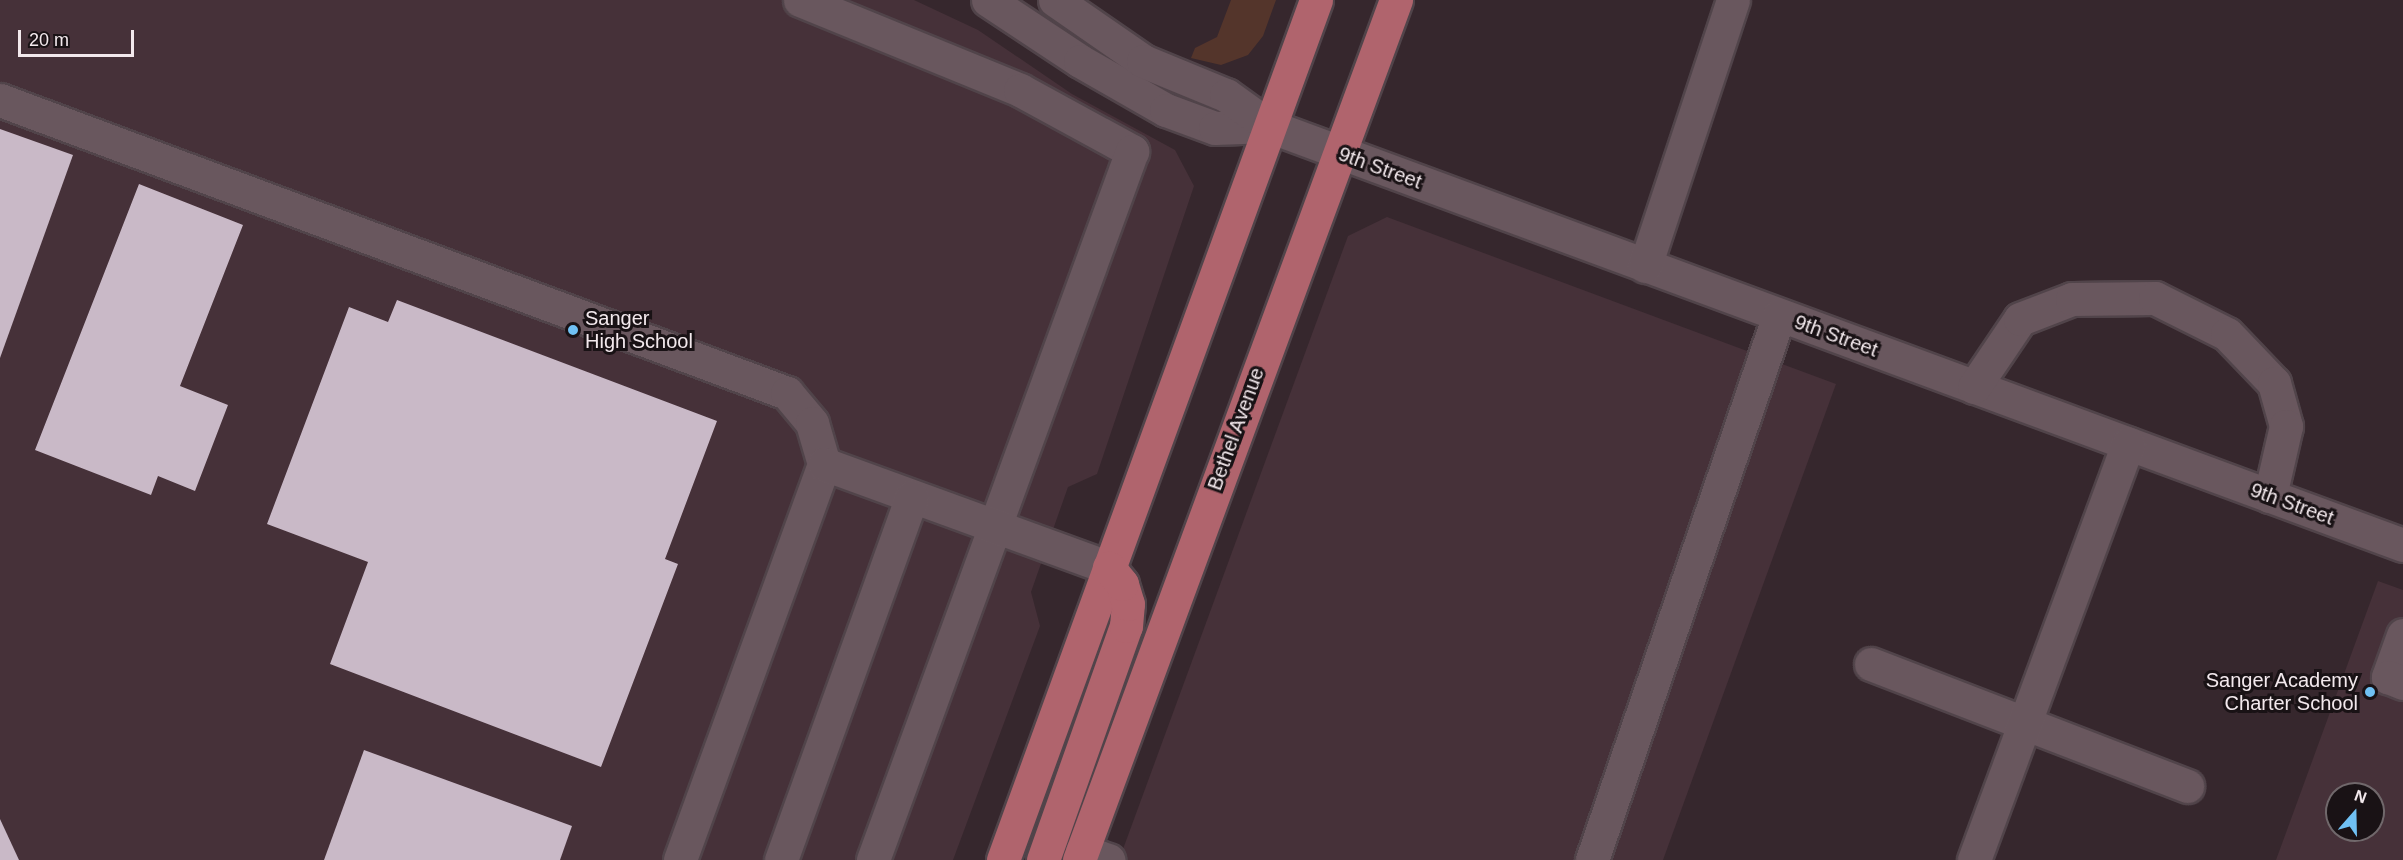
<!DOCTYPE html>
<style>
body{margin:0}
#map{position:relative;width:2403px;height:860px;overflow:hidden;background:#36272d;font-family:Arial,sans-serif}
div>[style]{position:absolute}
.built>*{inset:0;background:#463139}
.green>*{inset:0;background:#54352b}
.building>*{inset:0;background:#c9b9c7}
.roads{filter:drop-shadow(2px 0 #51444a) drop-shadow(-2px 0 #51444a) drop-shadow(0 2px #51444a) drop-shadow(0 -2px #51444a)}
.minor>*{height:33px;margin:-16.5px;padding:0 16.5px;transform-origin:16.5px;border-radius:16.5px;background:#69575e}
.major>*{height:33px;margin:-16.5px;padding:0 16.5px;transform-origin:16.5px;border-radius:16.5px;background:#b0646d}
.dots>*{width:16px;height:16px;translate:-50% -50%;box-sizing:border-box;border:3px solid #191215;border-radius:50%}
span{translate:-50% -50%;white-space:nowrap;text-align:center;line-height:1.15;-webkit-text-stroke:6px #191215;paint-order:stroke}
.street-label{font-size:20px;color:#f3e9ed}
.poi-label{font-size:20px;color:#f3e9ed}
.left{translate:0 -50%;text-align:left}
.right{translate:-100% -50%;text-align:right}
.north{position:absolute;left:2325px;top:782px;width:60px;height:60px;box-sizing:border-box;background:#191215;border:2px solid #70686b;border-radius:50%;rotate:20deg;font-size:16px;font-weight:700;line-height:24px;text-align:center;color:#f3e9ed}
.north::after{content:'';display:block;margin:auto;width:21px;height:27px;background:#70c1f4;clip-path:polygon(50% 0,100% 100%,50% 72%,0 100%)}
.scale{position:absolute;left:18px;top:30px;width:116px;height:27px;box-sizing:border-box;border:3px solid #f3e9ed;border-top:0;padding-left:8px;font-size:18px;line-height:21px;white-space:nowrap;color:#f3e9ed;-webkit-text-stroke:4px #191215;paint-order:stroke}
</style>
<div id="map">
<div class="built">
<i style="clip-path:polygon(0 0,914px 0,978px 30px,1072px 94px,1175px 150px,1194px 186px,1097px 474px,1068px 487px,1031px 592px,1040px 626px,953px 860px,0 860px)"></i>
<i style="clip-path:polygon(1387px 217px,1836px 384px,1663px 860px,1119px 860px,1348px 236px)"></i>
<i style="clip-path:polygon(evenodd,2378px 581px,2403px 590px,2403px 860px,2276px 860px,2378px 581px,2337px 794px,2373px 794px,2373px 830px,2337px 830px,2337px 794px)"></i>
</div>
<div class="green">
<i style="clip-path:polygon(1231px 0,1276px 0,1263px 36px,1248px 55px,1221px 65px,1191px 58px,1195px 48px,1217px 37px)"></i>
</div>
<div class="building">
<i style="clip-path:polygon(0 129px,73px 155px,0 358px)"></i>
<i style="clip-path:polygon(139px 184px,243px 225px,180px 386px,228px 405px,195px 491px,158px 476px,151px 495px,35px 450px)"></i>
<i style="clip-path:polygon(397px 300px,717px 421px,665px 559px,678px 564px,601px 767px,330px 664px,368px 562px,267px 524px,349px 307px,388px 322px)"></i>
<i style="clip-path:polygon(364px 750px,572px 826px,560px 860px,324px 860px)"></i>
<i style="clip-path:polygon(0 819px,19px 860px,0 860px)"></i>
</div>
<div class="roads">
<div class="minor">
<i style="left:800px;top:0;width:238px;rotate:22.2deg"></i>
<i style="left:1020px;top:90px;width:128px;rotate:28.6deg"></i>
<i style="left:1132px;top:151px;width:755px;rotate:110.07deg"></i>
<i style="left:988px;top:0;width:110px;rotate:33.5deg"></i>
<i style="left:1080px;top:61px;width:99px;rotate:29.7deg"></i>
<i style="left:1166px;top:110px;width:52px;rotate:20.2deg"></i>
<i style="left:1215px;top:128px;width:54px;rotate:-2.1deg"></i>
<i style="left:1055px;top:0;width:107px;rotate:34.7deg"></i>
<i style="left:1143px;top:61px;width:90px;rotate:22.3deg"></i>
<i style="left:1226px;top:95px;width:53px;rotate:35.8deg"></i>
<i style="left:1269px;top:126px;width:1209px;rotate:20.28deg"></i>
<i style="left:0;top:100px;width:840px;rotate:20.42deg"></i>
<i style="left:787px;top:393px;width:39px;rotate:50deg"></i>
<i style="left:812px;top:423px;width:43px;rotate:73.7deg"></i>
<i style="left:824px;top:464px;width:421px;rotate:110deg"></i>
<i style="left:1645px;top:266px;width:280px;rotate:-71.7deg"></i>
<i style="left:1974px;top:387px;width:82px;rotate:-55.9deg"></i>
<i style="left:2020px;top:319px;width:56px;rotate:-21deg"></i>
<i style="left:2072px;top:299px;width:83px;rotate:-0.7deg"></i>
<i style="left:2155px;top:298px;width:80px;rotate:26.6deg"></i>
<i style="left:2227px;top:334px;width:68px;rotate:46.2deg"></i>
<i style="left:2274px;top:383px;width:45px;rotate:74.4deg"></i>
<i style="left:2286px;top:426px;width:72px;rotate:102.9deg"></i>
<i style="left:824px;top:464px;width:303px;rotate:20deg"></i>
<i style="left:2403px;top:635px;width:45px;rotate:109.7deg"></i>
<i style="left:2388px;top:677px;width:16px;rotate:22deg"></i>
<i style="left:1871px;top:664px;width:339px;rotate:21.1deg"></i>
<i style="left:1082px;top:851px;width:28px;rotate:19deg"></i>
<i style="left:781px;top:860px;width:386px;rotate:-70.2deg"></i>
<i style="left:1592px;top:860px;width:576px;rotate:-71.06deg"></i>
<i style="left:1974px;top:860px;width:444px;rotate:-69.7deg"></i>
</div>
<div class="major">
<i style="left:1003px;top:860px;width:915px;rotate:-70deg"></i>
<i style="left:1043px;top:860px;width:248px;rotate:-70.5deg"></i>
<i style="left:1126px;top:626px;width:22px;rotate:-85deg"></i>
<i style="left:1128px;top:604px;width:21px;rotate:-107deg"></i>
<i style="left:1122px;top:584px;width:21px;rotate:-129deg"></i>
<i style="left:1079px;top:860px;width:917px;rotate:-69.77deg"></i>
</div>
</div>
<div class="dots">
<i style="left:573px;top:330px;background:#70c1f4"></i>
<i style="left:2370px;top:692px;background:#70c1f4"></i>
</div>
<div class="street-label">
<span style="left:1380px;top:168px;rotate:20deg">9th Street</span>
<span style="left:1836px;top:336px;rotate:20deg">9th Street</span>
<span style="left:1236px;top:429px;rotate:-70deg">Bethel Avenue</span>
<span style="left:2292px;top:504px;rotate:20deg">9th Street</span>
</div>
<div class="poi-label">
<span class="left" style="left:585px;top:330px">Sanger<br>High School</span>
<span class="right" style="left:2358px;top:692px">Sanger Academy<br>Charter School</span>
</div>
<div class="north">N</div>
<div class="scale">20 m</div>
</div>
